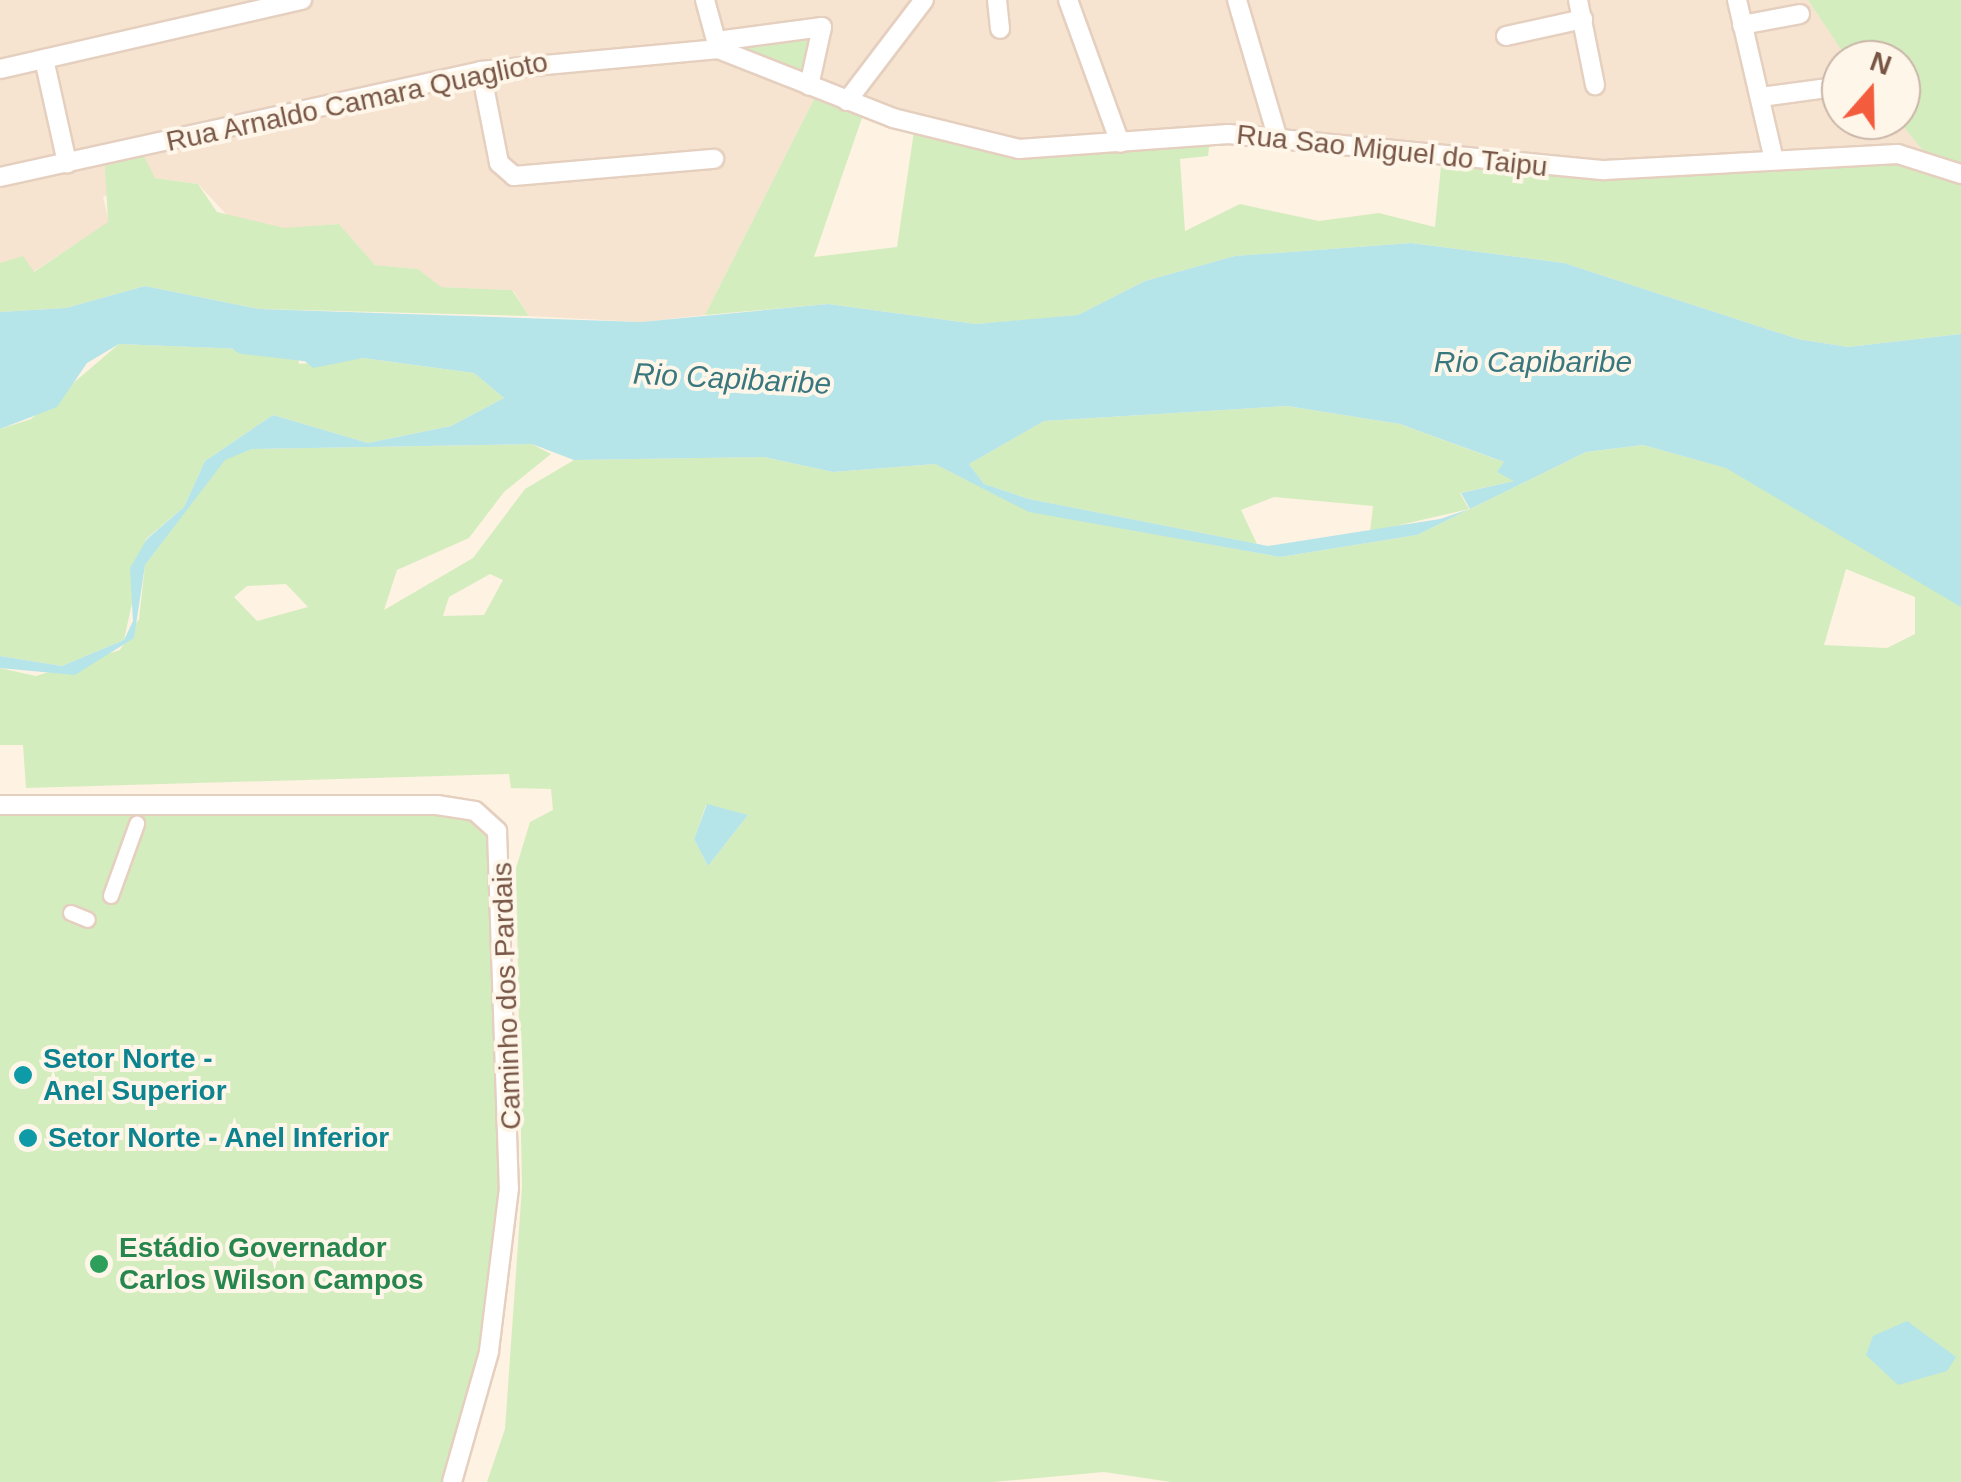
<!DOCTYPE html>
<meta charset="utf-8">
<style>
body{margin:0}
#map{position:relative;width:1961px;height:1482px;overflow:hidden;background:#fef2e2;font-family:Helvetica,sans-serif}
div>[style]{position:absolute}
.residential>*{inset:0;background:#f6e3d0}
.green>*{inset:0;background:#d4edbf}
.water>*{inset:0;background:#b5e4e9}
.river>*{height:28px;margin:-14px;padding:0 14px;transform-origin:14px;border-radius:14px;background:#b5e4e9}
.roads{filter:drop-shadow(2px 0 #e5cfbf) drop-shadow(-2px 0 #e5cfbf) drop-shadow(0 2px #e5cfbf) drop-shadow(0 -2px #e5cfbf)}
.pedestrian>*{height:14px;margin:-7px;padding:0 7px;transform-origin:7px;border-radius:7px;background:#fff}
.minor>*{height:18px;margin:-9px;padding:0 9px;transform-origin:9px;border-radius:9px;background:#fff}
.dots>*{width:28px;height:28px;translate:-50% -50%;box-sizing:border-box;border:5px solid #fff6ea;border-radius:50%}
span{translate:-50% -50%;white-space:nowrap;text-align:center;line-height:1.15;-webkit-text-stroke:8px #fff6ea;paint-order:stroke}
.street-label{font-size:28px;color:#785646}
.culture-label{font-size:28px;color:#0d838f;font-weight:700}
.left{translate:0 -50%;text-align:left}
.leisure-label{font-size:28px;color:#27864d;font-weight:700}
.water-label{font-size:30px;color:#39777f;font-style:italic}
.north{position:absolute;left:1821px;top:40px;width:100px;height:100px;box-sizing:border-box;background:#fff6ea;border:2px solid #c9b6a8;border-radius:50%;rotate:20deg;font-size:28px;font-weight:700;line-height:40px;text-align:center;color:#785646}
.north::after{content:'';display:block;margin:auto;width:35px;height:45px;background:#f35d3d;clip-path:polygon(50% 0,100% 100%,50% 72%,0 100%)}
</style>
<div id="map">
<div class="residential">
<i style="clip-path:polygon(0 0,1808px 0,1848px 60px,1841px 120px,1898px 120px,1929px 158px,1585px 178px,1250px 141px,1025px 158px,814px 99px,705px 315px,641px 322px,529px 316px,513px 290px,440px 287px,418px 269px,375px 265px,339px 224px,284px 229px,227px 215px,198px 184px,155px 178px,103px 197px,109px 222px,33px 272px,0 263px)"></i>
</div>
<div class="green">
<i style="clip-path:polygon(1808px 0,1961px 0,1961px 171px,1929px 158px,1898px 120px,1901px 60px,1848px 60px)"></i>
<i style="clip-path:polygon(815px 34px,807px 76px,726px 44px)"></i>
<i style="clip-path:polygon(814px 99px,863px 115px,814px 257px,897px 247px,914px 131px,1025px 158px,1210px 141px,1208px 156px,1180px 159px,1185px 231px,1240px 204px,1319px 221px,1379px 213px,1435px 227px,1441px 166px,1586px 178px,1886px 158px,1961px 182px,1961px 334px,1848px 347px,1798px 339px,1564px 263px,1411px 243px,1235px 256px,1145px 281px,1078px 315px,1028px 320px,976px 324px,828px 304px,705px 315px)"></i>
<i style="clip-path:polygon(143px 154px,155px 178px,198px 184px,217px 212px,284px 228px,339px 224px,375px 265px,418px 269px,441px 287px,512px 290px,529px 316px,259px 309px,145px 286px,66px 308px,0 312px,0 263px,23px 256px,34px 272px,108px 222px,105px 166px)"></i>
<i style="clip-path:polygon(283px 342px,296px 345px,299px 364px,363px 358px,474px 373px,504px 398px,451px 426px,368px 443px,273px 415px,205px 461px,184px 507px,146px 539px,124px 640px,62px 666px,0 656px,0 429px,31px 419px,119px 344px,270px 350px)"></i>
<i style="clip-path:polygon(1287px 406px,1400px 424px,1506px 463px,1514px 481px,1460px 493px,1469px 509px,1370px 532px,1373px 506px,1274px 497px,1241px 510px,1257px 544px,1029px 499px,984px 484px,969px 464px,1044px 421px)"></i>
<i style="clip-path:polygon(evenodd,532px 444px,551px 454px,504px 492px,469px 538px,397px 570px,384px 610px,473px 558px,525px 489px,574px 460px,764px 457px,833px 472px,935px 464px,1029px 511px,1280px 557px,1417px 535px,1586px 452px,1643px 445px,1727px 468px,1923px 579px,1961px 607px,1961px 1482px,1171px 1482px,1104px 1472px,993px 1482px,487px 1482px,505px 1429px,522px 1187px,516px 868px,530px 822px,553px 810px,551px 789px,511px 788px,509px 774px,26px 788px,23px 745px,0 745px,0 668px,36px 676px,120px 650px,139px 619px,145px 565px,225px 459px,252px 449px,532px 444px,1846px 569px,1915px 597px,1915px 634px,1887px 648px,1824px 645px,1846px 569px,532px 444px,490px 574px,503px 580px,484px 615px,443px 616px,449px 597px,490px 574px,532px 444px,286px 584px,308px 607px,257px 621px,234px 597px,247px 586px,286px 584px,532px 444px,706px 805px,748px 815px,708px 866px,694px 839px,706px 805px)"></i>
<i style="clip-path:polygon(0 806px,455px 806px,497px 831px,502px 1280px,452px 1482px,0 1482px)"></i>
</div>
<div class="water">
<i style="clip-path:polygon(evenodd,1411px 243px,1564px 263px,1798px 339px,1848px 347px,1961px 334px,1961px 607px,1726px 468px,1643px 445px,1586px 452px,1417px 535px,1280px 557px,1029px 512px,935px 464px,833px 472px,764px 457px,574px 460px,532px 444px,252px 449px,225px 460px,145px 565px,134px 638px,75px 675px,0 668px,0 656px,62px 666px,124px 640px,133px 621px,130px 568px,147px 539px,184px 507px,205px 461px,273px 415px,368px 443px,451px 426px,504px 398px,474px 373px,363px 358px,313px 368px,283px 342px,270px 350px,119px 344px,87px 363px,57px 407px,0 429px,0 312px,66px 308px,145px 286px,259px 309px,641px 322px,828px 304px,976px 324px,1078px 315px,1145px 281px,1235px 256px,1411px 243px,1287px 406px,1400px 424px,1504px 462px,1497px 472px,1514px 481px,1461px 493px,1470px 509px,1440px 519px,1268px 546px,1029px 499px,984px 484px,969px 464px,1044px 421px,1287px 406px)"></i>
<i style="clip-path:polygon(707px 804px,748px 815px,708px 866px,694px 839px)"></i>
<i style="clip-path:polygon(1907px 1321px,1956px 1357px,1947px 1371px,1898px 1385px,1866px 1355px,1873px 1336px)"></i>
</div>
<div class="river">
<i style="left:244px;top:340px;width:87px;rotate:6.6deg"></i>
</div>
<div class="roads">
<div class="pedestrian">
<i style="left:111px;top:896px;width:77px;rotate:-70.1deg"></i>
<i style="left:71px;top:913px;width:18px;rotate:22deg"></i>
</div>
<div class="minor">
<i style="left:705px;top:0;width:50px;rotate:74.8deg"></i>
<i style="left:997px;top:0;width:29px;rotate:84deg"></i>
<i style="left:1068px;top:0;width:152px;rotate:70deg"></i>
<i style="left:1237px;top:0;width:142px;rotate:73.6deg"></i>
<i style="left:1578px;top:0;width:87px;rotate:78.7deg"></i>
<i style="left:1737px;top:0;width:164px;rotate:77deg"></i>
<i style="left:1742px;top:25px;width:59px;rotate:-10.7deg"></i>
<i style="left:1506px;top:36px;width:79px;rotate:-12.4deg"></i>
<i style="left:717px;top:41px;width:106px;rotate:-7.6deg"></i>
<i style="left:822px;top:27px;width:60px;rotate:102.4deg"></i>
<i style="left:44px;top:59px;width:107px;rotate:77.5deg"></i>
<i style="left:0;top:69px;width:310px;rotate:-12.9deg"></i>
<i style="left:481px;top:71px;width:94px;rotate:78.9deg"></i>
<i style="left:499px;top:163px;width:20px;rotate:41deg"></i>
<i style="left:514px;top:176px;width:201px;rotate:-4.9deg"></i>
<i style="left:1761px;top:97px;width:68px;rotate:-7.7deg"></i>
<i style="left:847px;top:101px;width:127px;rotate:-52.7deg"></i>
<i style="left:0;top:177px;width:493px;rotate:-12.4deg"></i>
<i style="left:481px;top:71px;width:238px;rotate:-5.3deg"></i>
<i style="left:718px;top:49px;width:188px;rotate:21.5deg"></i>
<i style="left:893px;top:118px;width:130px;rotate:13.8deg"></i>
<i style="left:1019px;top:149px;width:210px;rotate:-4.1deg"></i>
<i style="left:1228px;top:134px;width:378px;rotate:5.5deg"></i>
<i style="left:1604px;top:170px;width:294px;rotate:-3.1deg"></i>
<i style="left:1898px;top:154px;width:66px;rotate:17.6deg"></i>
<i style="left:0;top:805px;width:437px"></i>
<i style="left:437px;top:805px;width:38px;rotate:9deg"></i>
<i style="left:475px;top:811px;width:30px;rotate:42deg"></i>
<i style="left:497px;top:831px;width:357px;rotate:88.1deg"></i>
<i style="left:509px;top:1188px;width:165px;rotate:97deg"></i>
<i style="left:489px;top:1352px;width:135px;rotate:105.9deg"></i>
</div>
</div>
<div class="dots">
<i style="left:23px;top:1075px;background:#0f9aa8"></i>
<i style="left:28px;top:1138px;background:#0f9aa8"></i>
<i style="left:99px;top:1264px;background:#2e9e5b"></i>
</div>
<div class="street-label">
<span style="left:357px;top:102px;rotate:-12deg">Rua Arnaldo Camara Quaglioto</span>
<span style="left:1392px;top:151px;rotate:6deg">Rua Sao Miguel do Taipu</span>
<span style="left:507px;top:996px;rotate:-92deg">Caminho dos Pardais</span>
</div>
<div class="culture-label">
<span class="left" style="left:43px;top:1075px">Setor Norte -<br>Anel Superior</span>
<span class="left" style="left:48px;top:1138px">Setor Norte - Anel Inferior</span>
</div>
<div class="leisure-label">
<span class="left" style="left:119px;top:1264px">Estádio Governador<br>Carlos Wilson Campos</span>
</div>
<div class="water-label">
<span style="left:1533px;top:362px">Rio Capibaribe</span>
<span style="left:732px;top:379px;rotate:3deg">Rio Capibaribe</span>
</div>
<div class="north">N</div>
</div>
